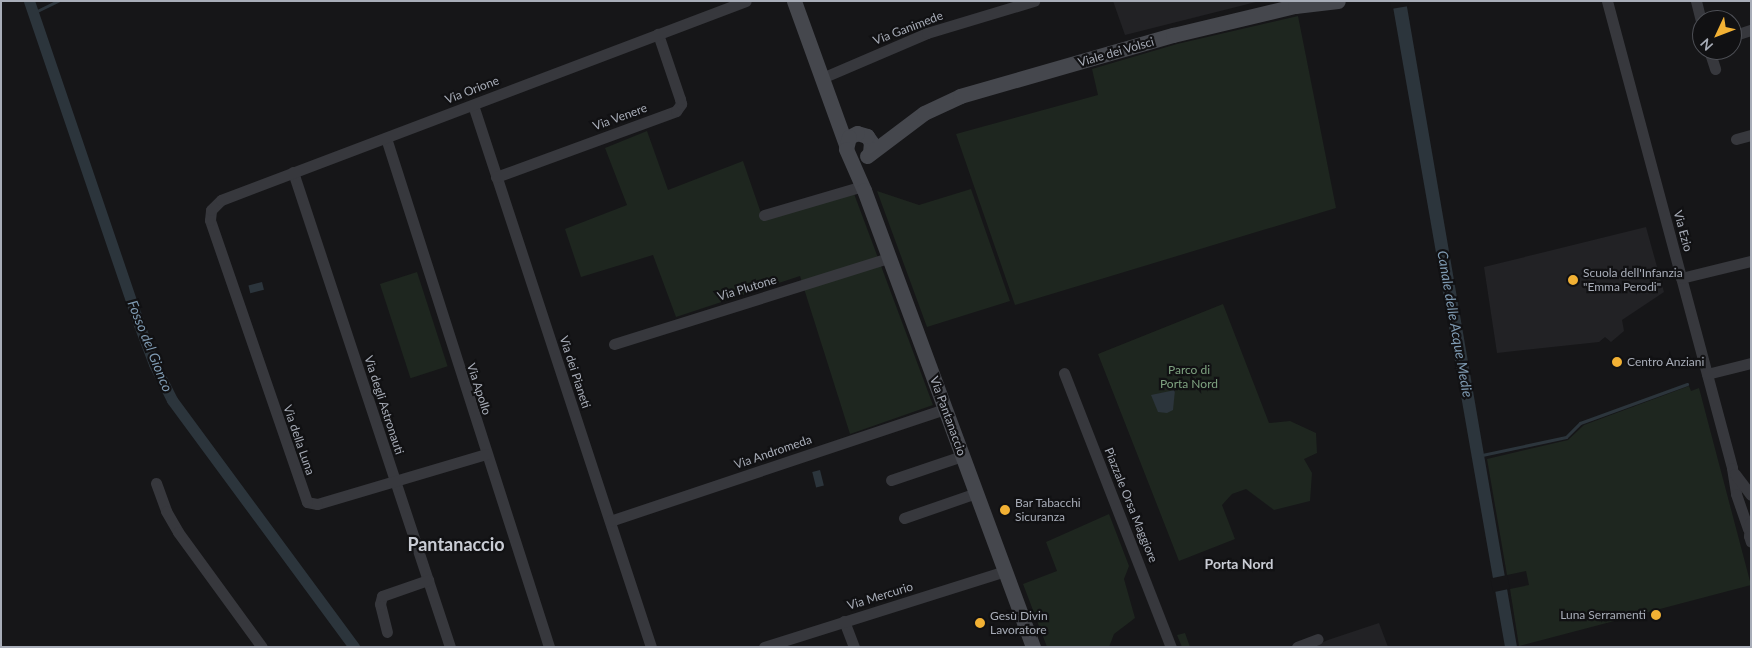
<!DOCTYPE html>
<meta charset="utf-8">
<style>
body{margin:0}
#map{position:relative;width:1752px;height:648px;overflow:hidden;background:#161618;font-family:Lato,sans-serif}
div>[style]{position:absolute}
.built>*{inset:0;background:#222225}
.green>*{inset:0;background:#1e261f;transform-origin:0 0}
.water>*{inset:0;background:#2c353c;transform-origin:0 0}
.pier>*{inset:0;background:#161618;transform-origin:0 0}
.stream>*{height:3px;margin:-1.5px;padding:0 1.5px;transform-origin:1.5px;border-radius:1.5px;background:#2c353c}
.canal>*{height:11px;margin:-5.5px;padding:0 5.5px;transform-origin:5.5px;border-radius:5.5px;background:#2c353c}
.street>*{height:11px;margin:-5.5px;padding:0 5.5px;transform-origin:5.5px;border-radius:5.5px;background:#37383d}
.secondary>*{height:15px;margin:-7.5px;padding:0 7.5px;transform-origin:7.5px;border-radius:7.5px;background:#45474d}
.dots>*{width:14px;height:14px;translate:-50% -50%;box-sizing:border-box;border:2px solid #111113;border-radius:50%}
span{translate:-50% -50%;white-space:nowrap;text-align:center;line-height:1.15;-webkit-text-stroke:4.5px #111113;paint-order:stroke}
.street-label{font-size:12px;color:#a8adb8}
.poi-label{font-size:12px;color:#a8adb8}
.left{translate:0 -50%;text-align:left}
.right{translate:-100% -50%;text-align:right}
.park-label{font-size:12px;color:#7fa381}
.water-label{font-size:14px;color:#7f9bb3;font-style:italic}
.neighbourhood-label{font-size:14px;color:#c9ccd4;font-weight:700}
.district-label{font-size:18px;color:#c9ccd4;font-weight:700}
.frame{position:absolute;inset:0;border:2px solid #a8adb8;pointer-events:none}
.north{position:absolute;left:1692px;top:10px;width:50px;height:50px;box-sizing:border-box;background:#111113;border:1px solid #4d4f55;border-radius:50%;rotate:227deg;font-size:14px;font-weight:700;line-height:20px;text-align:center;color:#a8adb8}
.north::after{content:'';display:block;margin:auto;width:18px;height:22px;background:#f2b134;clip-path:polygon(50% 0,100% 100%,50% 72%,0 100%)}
</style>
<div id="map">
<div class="built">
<i style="clip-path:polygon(1113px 1px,1260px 1px,1125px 35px)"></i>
<i style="clip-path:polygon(1646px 227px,1664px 292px,1622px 320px,1624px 331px,1611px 342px,1605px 337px,1599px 342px,1497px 353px,1484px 267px)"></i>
<i style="clip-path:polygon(1379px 623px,1388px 647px,1311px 647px,1328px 640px)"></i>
</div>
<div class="green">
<i style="clip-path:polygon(1298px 16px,1336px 208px,1015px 305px,956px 134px,1098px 95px,1092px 69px,1177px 44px)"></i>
<i style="clip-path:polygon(647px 131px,668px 190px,743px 161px,763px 219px,853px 191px,933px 405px,850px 434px,800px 276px,676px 317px,653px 255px,581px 277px,565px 229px,627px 205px,605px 148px)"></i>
<i style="clip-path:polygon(971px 189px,1010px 301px,927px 327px,877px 191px,919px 205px)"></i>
<i style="left:417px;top:272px;width:99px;height:39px;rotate:72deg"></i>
<i style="clip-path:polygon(1223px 304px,1269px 423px,1290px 421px,1316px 433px,1317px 453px,1304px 459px,1312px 473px,1310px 501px,1274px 510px,1246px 489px,1232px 494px,1222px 505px,1235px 539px,1179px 561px,1098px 354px)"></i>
<i style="clip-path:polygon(1689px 386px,1691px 391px,1699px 388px,1751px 585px,1519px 646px,1510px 589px,1529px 585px,1526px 571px,1507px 575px,1487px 459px,1568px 440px,1584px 425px)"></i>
<i style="clip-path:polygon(1109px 514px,1129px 566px,1124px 579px,1135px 618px,1114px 634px,1109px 647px,1047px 647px,1023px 584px,1057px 571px,1046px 542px)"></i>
<i style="clip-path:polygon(1185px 633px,1190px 647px,1182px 647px,1177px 635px)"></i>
</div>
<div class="water">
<i style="clip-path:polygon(1392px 1px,1406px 1px,1517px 647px,1505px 647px)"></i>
<i style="left:262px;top:282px;width:8px;height:14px;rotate:76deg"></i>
<i style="clip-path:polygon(1175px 390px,1173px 410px,1167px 413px,1158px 412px,1151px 395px)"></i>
<i style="left:820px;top:470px;width:16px;height:8px;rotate:76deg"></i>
</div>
<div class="pier">
<i style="clip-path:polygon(1390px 1px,1408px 1px,1409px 6px,1391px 9px)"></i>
<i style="left:1507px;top:575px;width:14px;height:17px;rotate:78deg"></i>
</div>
<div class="stream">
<i style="left:33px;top:13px;width:28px;rotate:-26deg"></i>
<i style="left:1482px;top:455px;width:86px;rotate:-12.1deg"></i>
<i style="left:1566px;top:437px;width:20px;rotate:-45deg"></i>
<i style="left:1580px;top:423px;width:114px;rotate:-20deg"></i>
</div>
<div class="canal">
<i style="left:29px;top:1px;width:339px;rotate:71.2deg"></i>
<i style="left:138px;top:322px;width:45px;rotate:69.1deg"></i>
<i style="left:154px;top:364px;width:40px;rotate:63.4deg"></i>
<i style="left:172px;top:400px;width:307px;rotate:53.6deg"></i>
</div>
<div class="street">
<i style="left:1607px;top:1px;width:483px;rotate:75deg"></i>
<i style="left:1732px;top:468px;width:26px;rotate:81deg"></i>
<i style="left:1736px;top:494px;width:37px;rotate:71deg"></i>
<i style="left:1696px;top:1px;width:25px;rotate:76deg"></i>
<i style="left:1732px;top:36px;width:20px;rotate:-18deg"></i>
<i style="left:1709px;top:50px;width:20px;rotate:72deg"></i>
<i style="left:822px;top:78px;width:114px;rotate:-23.2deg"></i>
<i style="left:927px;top:33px;width:112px;rotate:-16.7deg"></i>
<i style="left:473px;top:105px;width:570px;rotate:71.82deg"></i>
<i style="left:386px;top:138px;width:534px;rotate:72.24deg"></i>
<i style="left:1736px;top:139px;width:16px;rotate:-15deg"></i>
<i style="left:293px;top:172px;width:500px;rotate:71.71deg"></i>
<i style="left:496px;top:177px;width:192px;rotate:-20.1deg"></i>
<i style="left:676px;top:111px;width:9px;rotate:-54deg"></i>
<i style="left:681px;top:104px;width:5px;rotate:-101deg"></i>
<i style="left:680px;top:99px;width:69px;rotate:-108.7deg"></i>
<i style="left:764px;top:215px;width:103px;rotate:-16.3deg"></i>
<i style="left:1681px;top:278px;width:72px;rotate:-13.7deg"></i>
<i style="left:614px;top:344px;width:288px;rotate:-17.4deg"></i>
<i style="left:1064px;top:373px;width:294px;rotate:68.7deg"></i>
<i style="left:1707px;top:374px;width:45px;rotate:-14deg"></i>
<i style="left:486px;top:454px;width:176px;rotate:163.5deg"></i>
<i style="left:317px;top:504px;width:10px;rotate:-169deg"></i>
<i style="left:307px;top:502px;width:298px;rotate:-109deg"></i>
<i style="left:210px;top:220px;width:10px;rotate:-84deg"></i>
<i style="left:211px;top:210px;width:14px;rotate:-45deg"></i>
<i style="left:221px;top:200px;width:561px;rotate:-20.76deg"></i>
<i style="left:1735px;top:474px;width:26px;rotate:53deg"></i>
<i style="left:891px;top:480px;width:75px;rotate:-18.7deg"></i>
<i style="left:156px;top:483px;width:30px;rotate:70deg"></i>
<i style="left:166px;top:511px;width:24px;rotate:60deg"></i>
<i style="left:178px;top:532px;width:142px;rotate:53.9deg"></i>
<i style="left:904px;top:518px;width:76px;rotate:-19.1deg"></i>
<i style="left:610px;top:521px;width:353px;rotate:-18.5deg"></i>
<i style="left:1750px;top:523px;width:13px;rotate:94deg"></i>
<i style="left:1749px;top:536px;width:6px;rotate:72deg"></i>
<i style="left:844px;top:621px;width:28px;rotate:69deg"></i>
<i style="left:387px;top:632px;width:29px;rotate:-104deg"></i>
<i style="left:380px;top:604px;width:8px;rotate:-76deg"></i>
<i style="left:382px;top:596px;width:49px;rotate:-19.2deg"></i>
<i style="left:764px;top:647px;width:253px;rotate:-17.5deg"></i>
<i style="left:1297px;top:647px;width:22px;rotate:-21deg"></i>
</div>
<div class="secondary">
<i style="left:794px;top:1px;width:153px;rotate:70.1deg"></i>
<i style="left:870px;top:153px;width:11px;rotate:-85deg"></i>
<i style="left:871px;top:142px;width:7px;rotate:-124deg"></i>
<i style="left:867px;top:136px;width:10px;rotate:-163deg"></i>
<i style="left:857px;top:133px;width:9px;rotate:153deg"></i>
<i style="left:849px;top:137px;width:12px;rotate:104deg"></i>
<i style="left:846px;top:149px;width:45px;rotate:66.3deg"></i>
<i style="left:864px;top:190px;width:487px;rotate:69.7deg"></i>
<i style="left:867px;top:156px;width:71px;rotate:-37deg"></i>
<i style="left:924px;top:113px;width:40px;rotate:-25deg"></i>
<i style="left:960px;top:96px;width:222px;rotate:-16deg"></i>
<i style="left:1173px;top:35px;width:125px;rotate:-13.4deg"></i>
<i style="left:1295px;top:6px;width:43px;rotate:-6.6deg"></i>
</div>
<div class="dots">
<i style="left:1573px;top:280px;background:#f2b134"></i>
<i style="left:1617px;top:362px;background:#f2b134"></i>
<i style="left:1005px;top:510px;background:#f2b134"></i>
<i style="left:1656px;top:615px;background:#f2b134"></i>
<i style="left:980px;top:623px;background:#f2b134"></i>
</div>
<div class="street-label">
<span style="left:908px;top:28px;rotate:-21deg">Via Ganimede</span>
<span style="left:1116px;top:52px;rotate:-16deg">Viale dei Volsci</span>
<span style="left:472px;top:90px;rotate:-21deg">Via Orione</span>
<span style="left:620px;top:117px;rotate:-20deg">Via Venere</span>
<span style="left:1683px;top:231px;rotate:75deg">Via Ezio</span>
<span style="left:747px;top:288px;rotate:-17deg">Via Plutone</span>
<span style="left:575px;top:372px;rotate:72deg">Via dei Pianeti</span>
<span style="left:479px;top:389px;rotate:72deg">Via Apollo</span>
<span style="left:384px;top:405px;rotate:72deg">Via degli Astronauti</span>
<span style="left:948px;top:416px;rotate:70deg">Via Pantanaccio</span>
<span style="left:299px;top:440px;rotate:71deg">Via della Luna</span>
<span style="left:773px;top:452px;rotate:-19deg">Via Andromeda</span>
<span style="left:1131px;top:505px;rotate:68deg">Piazzale Orsa Maggiore</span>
<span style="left:880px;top:596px;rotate:-17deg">Via Mercurio</span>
</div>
<div class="poi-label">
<span class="left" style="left:1583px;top:280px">Scuola dell'Infanzia<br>"Emma Perodi"</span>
<span class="left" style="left:1627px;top:362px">Centro Anziani</span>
<span class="left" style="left:1015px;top:510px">Bar Tabacchi<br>Sicuranza</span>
<span class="right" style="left:1646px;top:615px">Luna Serramenti</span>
<span class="left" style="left:990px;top:623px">Gesù Divin<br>Lavoratore</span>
</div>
<div class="park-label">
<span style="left:1189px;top:377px">Parco di<br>Porta Nord</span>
</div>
<div class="water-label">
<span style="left:1455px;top:324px;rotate:80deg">Canale delle Acque Medie</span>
<span style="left:150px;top:346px;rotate:68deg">Fosso del Gionco</span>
</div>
<div class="neighbourhood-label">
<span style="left:1239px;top:564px">Porta Nord</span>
</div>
<div class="district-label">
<span style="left:456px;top:544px">Pantanaccio</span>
</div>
<div class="frame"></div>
<div class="north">N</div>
</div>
